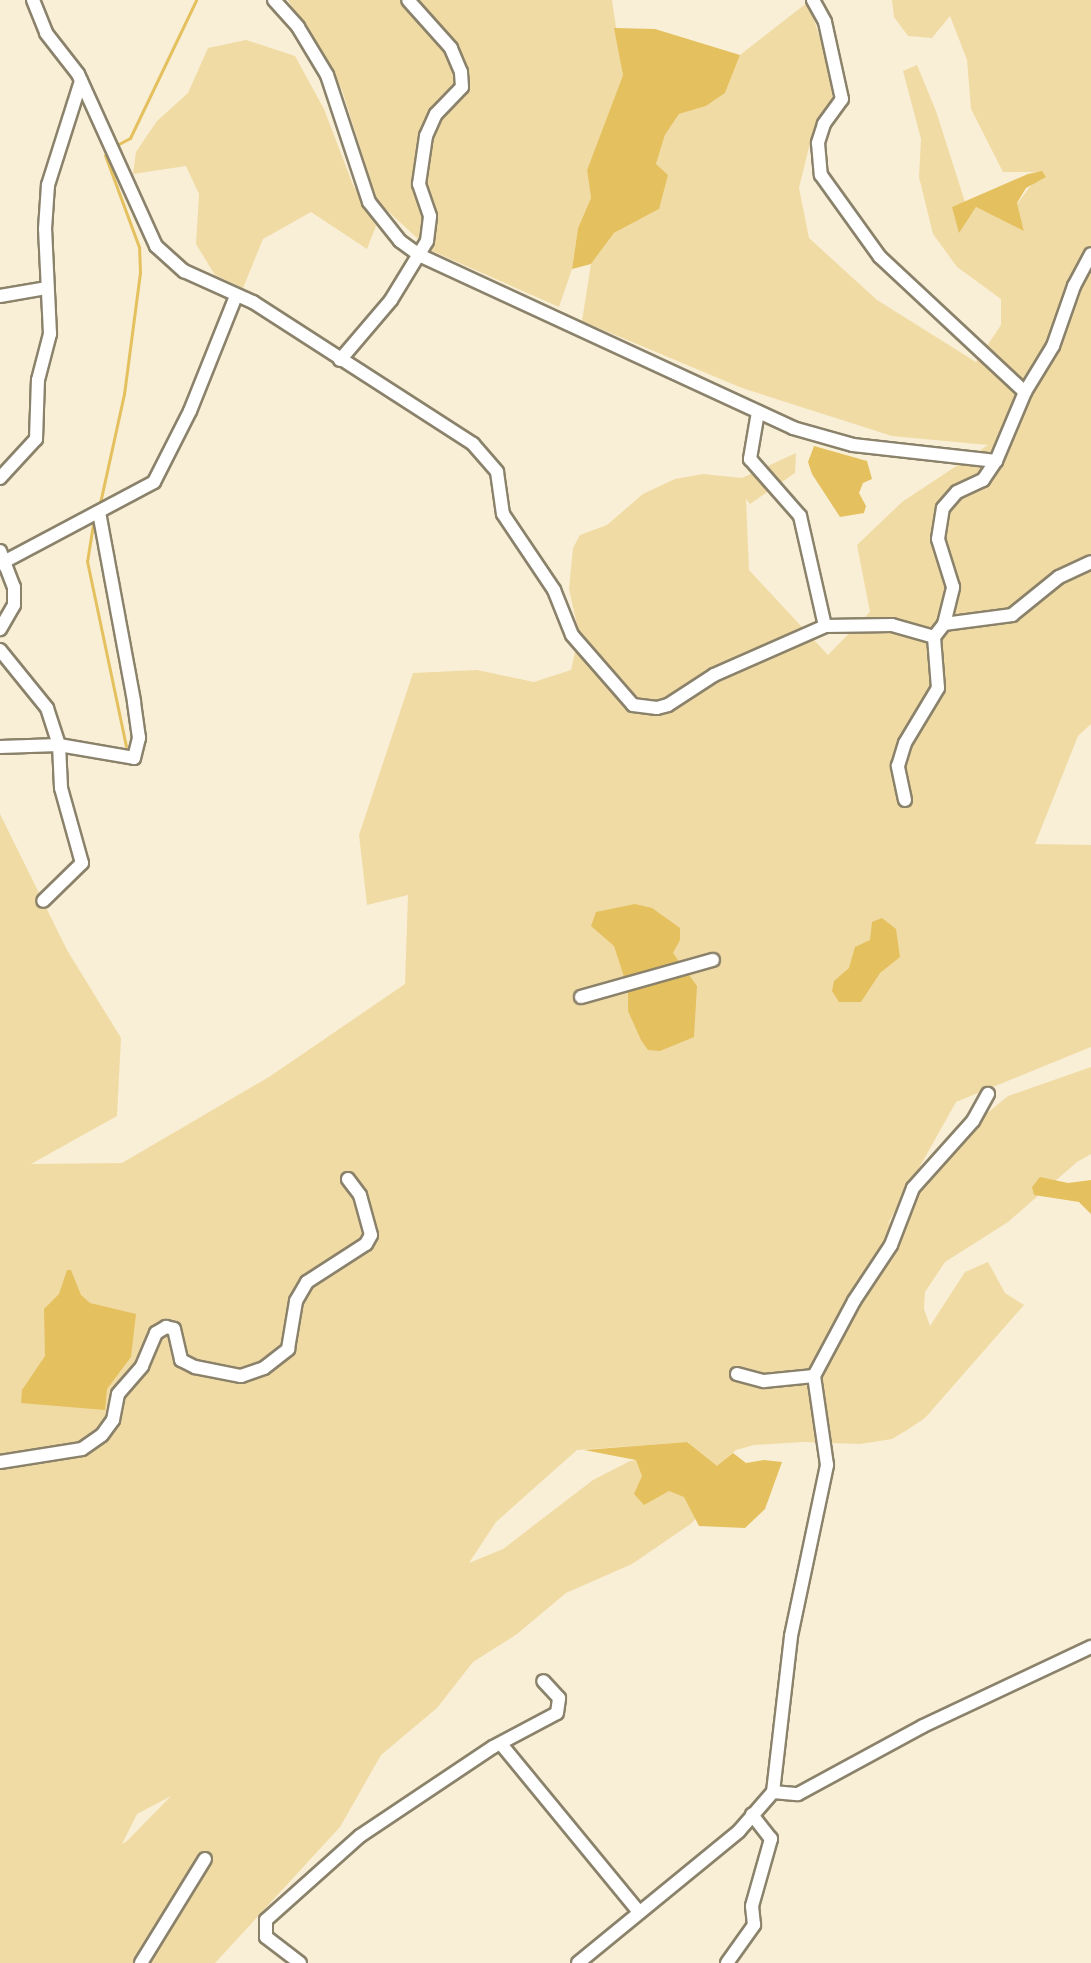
<!DOCTYPE html>
<style>
body{margin:0}
#map{position:relative;width:1091px;height:1963px;overflow:hidden;background:#f9efd6;font-family:Montserrat,sans-serif}
div>[style]{position:absolute}
.green>*{inset:0;background:#f1dba5}
.water>*{inset:0;background:#e4c05e}
.stream>*{height:3px;margin:-1.5px;padding:0 1.5px;transform-origin:1.5px;border-radius:1.5px;background:#e4c05e}
.roads{filter:drop-shadow(2px 0 #8b826b) drop-shadow(-2px 0 #8b826b) drop-shadow(0 2px #8b826b) drop-shadow(0 -2px #8b826b)}
.minor>*{height:12px;margin:-6px;padding:0 6px;transform-origin:6px;border-radius:6px;background:#fff}
span{translate:-50% -50%;white-space:nowrap;text-align:center;line-height:1.15;-webkit-text-stroke:4.5px #fff;paint-order:stroke}
</style>
<div id="map">
<div class="green">
<i style="clip-path:polygon(288px 0,612px 0,623px 75px,587px 170px,591px 198px,578px 228px,572px 269px,559px 307px,430px 250px,377px 201px,342px 90px)"></i>
<i style="clip-path:polygon(evenodd,892px 0,1091px 0,1091px 724px,1078px 736px,1035px 844px,1091px 845px,1091px 1047px,956px 1102px,887px 1225px,927px 1183px,974px 1124px,1008px 1096px,1091px 1067px,1091px 1154px,1077px 1162px,1008px 1222px,945px 1262px,925px 1292px,924px 1309px,930px 1326px,965px 1272px,988px 1262px,1005px 1293px,1024px 1305px,925px 1418px,907px 1430px,892px 1439px,860px 1444px,804px 1442px,754px 1445px,736px 1450px,718px 1466px,715px 1494px,692px 1523px,632px 1564px,566px 1593px,517px 1634px,473px 1662px,437px 1708px,381px 1755px,340px 1827px,215px 1963px,0 1963px,0 814px,67px 950px,121px 1038px,117px 1116px,31px 1164px,122px 1163px,269px 1077px,405px 984px,408px 895px,367px 905px,359px 835px,413px 673px,477px 670px,534px 682px,571px 670px,579px 634px,569px 589px,573px 548px,580px 535px,607px 525px,643px 494px,675px 479px,703px 474px,742px 478px,796px 453px,795px 473px,750px 504px,746px 499px,749px 570px,828px 655px,870px 612px,857px 545px,902px 502px,988px 445px,892px 436px,742px 388px,582px 321px,591px 264px,614px 233px,659px 209px,656px 164px,665px 135px,679px 114px,706px 106px,725px 93px,740px 55px,808px 2px,829px 65px,833px 102px,813px 131px,799px 188px,809px 238px,877px 300px,976px 362px,1001px 325px,1001px 299px,957px 267px,933px 234px,919px 177px,921px 139px,903px 71px,917px 65px,936px 111px,965px 202px,952px 207px,970px 216px,976px 207px,1024px 230px,1017px 204px,1041px 172px,1003px 172px,971px 109px,967px 60px,950px 16px,932px 38px,908px 36px,894px 17px,892px 0,689px 1442px,680px 1452px,630px 1461px,593px 1480px,503px 1549px,469px 1563px,496px 1522px,577px 1450px,689px 1442px,892px 0,171px 1796px,127px 1841px,122px 1844px,137px 1814px,171px 1796px)"></i>
<i style="clip-path:polygon(246px 40px,295px 56px,324px 109px,353px 185px,376px 226px,367px 249px,311px 212px,263px 239px,243px 288px,215px 275px,196px 244px,199px 194px,186px 166px,133px 174px,136px 152px,157px 121px,188px 93px,208px 48px)"></i>
</div>
<div class="water">
<i style="clip-path:polygon(614px 28px,655px 29px,740px 55px,725px 93px,706px 106px,679px 114px,665px 135px,656px 164px,668px 175px,659px 209px,614px 233px,591px 264px,572px 269px,578px 228px,591px 198px,587px 170px,623px 75px)"></i>
<i style="clip-path:polygon(1042px 171px,1046px 177px,1026px 188px,1017px 203px,1024px 231px,976px 207px,959px 233px,952px 207px,1028px 174px)"></i>
<i style="clip-path:polygon(814px 446px,867px 461px,872px 479px,863px 483px,859px 493px,866px 506px,864px 513px,840px 517px,812px 474px,808px 462px)"></i>
<i style="clip-path:polygon(635px 904px,652px 908px,680px 928px,680px 940px,673px 953px,697px 986px,694px 1037px,660px 1051px,648px 1050px,641px 1040px,628px 1011px,628px 989px,614px 946px,591px 926px,596px 912px)"></i>
<i style="clip-path:polygon(882px 918px,896px 929px,900px 957px,880px 973px,861px 1002px,839px 1002px,832px 991px,834px 981px,849px 968px,855px 947px,870px 940px,872px 922px)"></i>
<i style="clip-path:polygon(1040px 1177px,1068px 1183px,1091px 1180px,1091px 1214px,1079px 1202px,1034px 1195px,1032px 1187px)"></i>
<i style="clip-path:polygon(67px 1270px,71px 1270px,81px 1295px,90px 1303px,136px 1314px,131px 1357px,107px 1389px,105px 1410px,21px 1403px,22px 1390px,45px 1356px,44px 1309px,59px 1294px)"></i>
<i style="clip-path:polygon(687px 1442px,717px 1466px,733px 1453px,746px 1463px,764px 1460px,782px 1462px,765px 1509px,745px 1528px,699px 1526px,684px 1497px,669px 1491px,644px 1505px,634px 1494px,642px 1476px,636px 1460px,584px 1450px)"></i>
</div>
<div class="stream">
<i style="left:115px;top:146px;width:17px;rotate:-28deg"></i>
<i style="left:130px;top:138px;width:153px;rotate:-64.4deg"></i>
<i style="left:100px;top:503px;width:112px;rotate:-77.6deg"></i>
<i style="left:124px;top:394px;width:122px;rotate:-82.5deg"></i>
<i style="left:140px;top:273px;width:26px;rotate:-92deg"></i>
<i style="left:139px;top:247px;width:98px;rotate:-110.3deg"></i>
<i style="left:93px;top:524px;width:37px;rotate:99deg"></i>
<i style="left:87px;top:561px;width:189px;rotate:78.1deg"></i>
</div>
<div class="roads">
<div class="minor">
<i style="left:33px;top:0;width:35px;rotate:68deg"></i>
<i style="left:46px;top:33px;width:52px;rotate:52deg"></i>
<i style="left:78px;top:74px;width:189px;rotate:65.6deg"></i>
<i style="left:156px;top:246px;width:38px;rotate:42deg"></i>
<i style="left:184px;top:271px;width:76px;rotate:24.2deg"></i>
<i style="left:253px;top:302px;width:262px;rotate:32.8deg"></i>
<i style="left:473px;top:444px;width:37px;rotate:49deg"></i>
<i style="left:497px;top:472px;width:42px;rotate:81.9deg"></i>
<i style="left:503px;top:514px;width:92px;rotate:56.1deg"></i>
<i style="left:554px;top:590px;width:48px;rotate:68.2deg"></i>
<i style="left:572px;top:635px;width:93px;rotate:48.9deg"></i>
<i style="left:633px;top:705px;width:24px;rotate:7deg"></i>
<i style="left:657px;top:708px;width:11px;rotate:-15deg"></i>
<i style="left:668px;top:705px;width:55px;rotate:-33.1deg"></i>
<i style="left:714px;top:675px;width:121px;rotate:-23.8deg"></i>
<i style="left:825px;top:626px;width:67px;rotate:-0.9deg"></i>
<i style="left:892px;top:625px;width:44px;rotate:15.9deg"></i>
<i style="left:274px;top:0;width:36px;rotate:48deg"></i>
<i style="left:298px;top:27px;width:56px;rotate:58.9deg"></i>
<i style="left:327px;top:75px;width:134px;rotate:71.7deg"></i>
<i style="left:369px;top:202px;width:50px;rotate:51.5deg"></i>
<i style="left:400px;top:241px;width:24px;rotate:36deg"></i>
<i style="left:419px;top:255px;width:412px;rotate:24.8deg"></i>
<i style="left:793px;top:428px;width:62px;rotate:15.8deg"></i>
<i style="left:853px;top:445px;width:144px;rotate:6.4deg"></i>
<i style="left:813px;top:0;width:25px;rotate:61deg"></i>
<i style="left:825px;top:22px;width:79px;rotate:77.6deg"></i>
<i style="left:842px;top:99px;width:31px;rotate:126deg"></i>
<i style="left:824px;top:124px;width:20px;rotate:108deg"></i>
<i style="left:818px;top:143px;width:32px;rotate:85deg"></i>
<i style="left:821px;top:175px;width:101px;rotate:54.3deg"></i>
<i style="left:880px;top:257px;width:198px;rotate:43deg"></i>
<i style="left:0;top:296px;width:48px;rotate:-9.7deg"></i>
<i style="left:340px;top:360px;width:79px;rotate:-49.6deg"></i>
<i style="left:391px;top:300px;width:69px;rotate:-58.6deg"></i>
<i style="left:427px;top:241px;width:25px;rotate:-83deg"></i>
<i style="left:430px;top:216px;width:34px;rotate:-109deg"></i>
<i style="left:419px;top:184px;width:49px;rotate:-81.7deg"></i>
<i style="left:426px;top:136px;width:24px;rotate:-66deg"></i>
<i style="left:436px;top:114px;width:37px;rotate:-46deg"></i>
<i style="left:462px;top:87px;width:15px;rotate:-94deg"></i>
<i style="left:461px;top:72px;width:26px;rotate:-113deg"></i>
<i style="left:451px;top:48px;width:64px;rotate:-131.9deg"></i>
<i style="left:758px;top:412px;width:48px;rotate:99.7deg"></i>
<i style="left:750px;top:459px;width:76px;rotate:48.7deg"></i>
<i style="left:800px;top:516px;width:113px;rotate:77.2deg"></i>
<i style="left:0;top:478px;width:53px;rotate:-47.3deg"></i>
<i style="left:36px;top:439px;width:59px;rotate:-88.1deg"></i>
<i style="left:38px;top:380px;width:48px;rotate:-75.4deg"></i>
<i style="left:50px;top:334px;width:105px;rotate:-92.7deg"></i>
<i style="left:45px;top:229px;width:44px;rotate:-86.1deg"></i>
<i style="left:48px;top:185px;width:109px;rotate:-72.4deg"></i>
<i style="left:0;top:551px;width:39px;rotate:69deg"></i>
<i style="left:14px;top:587px;width:18px;rotate:90deg"></i>
<i style="left:14px;top:605px;width:28px;rotate:120deg"></i>
<i style="left:0;top:564px;width:174px;rotate:-28deg"></i>
<i style="left:154px;top:482px;width:80px;rotate:-63.1deg"></i>
<i style="left:190px;top:411px;width:124px;rotate:-68.2deg"></i>
<i style="left:944px;top:624px;width:69px;rotate:-7.5deg"></i>
<i style="left:1012px;top:615px;width:60px;rotate:-39deg"></i>
<i style="left:1059px;top:577px;width:35px;rotate:-25deg"></i>
<i style="left:0;top:650px;width:75px;rotate:51deg"></i>
<i style="left:47px;top:708px;width:39px;rotate:72deg"></i>
<i style="left:59px;top:745px;width:43px;rotate:87.3deg"></i>
<i style="left:61px;top:788px;width:78px;rotate:74.4deg"></i>
<i style="left:82px;top:863px;width:54px;rotate:135.7deg"></i>
<i style="left:0;top:747px;width:59px;rotate:-1.9deg"></i>
<i style="left:59px;top:745px;width:76px;rotate:9.8deg"></i>
<i style="left:134px;top:758px;width:21px;rotate:-76deg"></i>
<i style="left:139px;top:738px;width:37px;rotate:-98deg"></i>
<i style="left:134px;top:701px;width:192px;rotate:-100.5deg"></i>
<i style="left:905px;top:800px;width:35px;rotate:-102deg"></i>
<i style="left:898px;top:766px;width:24px;rotate:-73deg"></i>
<i style="left:905px;top:743px;width:64px;rotate:-59deg"></i>
<i style="left:938px;top:688px;width:51px;rotate:-94.5deg"></i>
<i style="left:934px;top:637px;width:16px;rotate:-52deg"></i>
<i style="left:944px;top:624px;width:38px;rotate:-76deg"></i>
<i style="left:953px;top:587px;width:50px;rotate:-107.4deg"></i>
<i style="left:938px;top:539px;width:31px;rotate:-81deg"></i>
<i style="left:943px;top:508px;width:21px;rotate:-49deg"></i>
<i style="left:957px;top:492px;width:29px;rotate:-25deg"></i>
<i style="left:983px;top:480px;width:23px;rotate:-56deg"></i>
<i style="left:996px;top:461px;width:75px;rotate:-67.2deg"></i>
<i style="left:1025px;top:392px;width:54px;rotate:-58.7deg"></i>
<i style="left:1053px;top:346px;width:64px;rotate:-70.7deg"></i>
<i style="left:1074px;top:286px;width:36px;rotate:-62deg"></i>
<i style="left:581px;top:997px;width:137px;rotate:-15.7deg"></i>
<i style="left:737px;top:1374px;width:28px;rotate:15deg"></i>
<i style="left:764px;top:1381px;width:50px;rotate:-5.7deg"></i>
<i style="left:0;top:1462px;width:83px;rotate:-9deg"></i>
<i style="left:82px;top:1449px;width:24px;rotate:-35deg"></i>
<i style="left:102px;top:1435px;width:19px;rotate:-54deg"></i>
<i style="left:113px;top:1420px;width:26px;rotate:-79deg"></i>
<i style="left:118px;top:1394px;width:37px;rotate:-49deg"></i>
<i style="left:142px;top:1366px;width:36px;rotate:-67deg"></i>
<i style="left:156px;top:1333px;width:12px;rotate:-31deg"></i>
<i style="left:166px;top:1327px;width:8px;rotate:14deg"></i>
<i style="left:174px;top:1329px;width:32px;rotate:77deg"></i>
<i style="left:181px;top:1360px;width:16px;rotate:27deg"></i>
<i style="left:195px;top:1367px;width:47px;rotate:11.1deg"></i>
<i style="left:241px;top:1376px;width:24px;rotate:-19deg"></i>
<i style="left:264px;top:1368px;width:31px;rotate:-38deg"></i>
<i style="left:288px;top:1349px;width:49px;rotate:-80.5deg"></i>
<i style="left:296px;top:1301px;width:22px;rotate:-60deg"></i>
<i style="left:307px;top:1282px;width:70px;rotate:-32.8deg"></i>
<i style="left:366px;top:1244px;width:10px;rotate:-61deg"></i>
<i style="left:371px;top:1235px;width:41px;rotate:-105.4deg"></i>
<i style="left:360px;top:1195px;width:20px;rotate:-127deg"></i>
<i style="left:501px;top:1744px;width:216px;rotate:50.6deg"></i>
<i style="left:773px;top:1792px;width:25px;rotate:5deg"></i>
<i style="left:798px;top:1794px;width:142px;rotate:-28.5deg"></i>
<i style="left:923px;top:1726px;width:186px;rotate:-25.2deg"></i>
<i style="left:141px;top:1963px;width:122px;rotate:-58.4deg"></i>
<i style="left:300px;top:1963px;width:43px;rotate:-142.6deg"></i>
<i style="left:266px;top:1937px;width:17px;rotate:-90deg"></i>
<i style="left:266px;top:1920px;width:126px;rotate:-41.8deg"></i>
<i style="left:360px;top:1836px;width:160px;rotate:-33.8deg"></i>
<i style="left:493px;top:1747px;width:72px;rotate:-28deg"></i>
<i style="left:557px;top:1713px;width:15px;rotate:-82deg"></i>
<i style="left:559px;top:1698px;width:23px;rotate:-133deg"></i>
<i style="left:578px;top:1963px;width:208px;rotate:-39.3deg"></i>
<i style="left:739px;top:1831px;width:52px;rotate:-48.9deg"></i>
<i style="left:773px;top:1792px;width:157px;rotate:-83.4deg"></i>
<i style="left:791px;top:1636px;width:175px;rotate:-78.1deg"></i>
<i style="left:827px;top:1465px;width:90px;rotate:-98.3deg"></i>
<i style="left:814px;top:1376px;width:85px;rotate:-61.9deg"></i>
<i style="left:854px;top:1301px;width:67px;rotate:-56.5deg"></i>
<i style="left:891px;top:1245px;width:61px;rotate:-68.9deg"></i>
<i style="left:913px;top:1188px;width:90px;rotate:-48.2deg"></i>
<i style="left:973px;top:1121px;width:31px;rotate:-61deg"></i>
<i style="left:727px;top:1963px;width:47px;rotate:-54.6deg"></i>
<i style="left:754px;top:1925px;width:19px;rotate:-96deg"></i>
<i style="left:752px;top:1906px;width:70px;rotate:-74.2deg"></i>
<i style="left:771px;top:1839px;width:31px;rotate:-128deg"></i>
</div>
</div>
</div>
